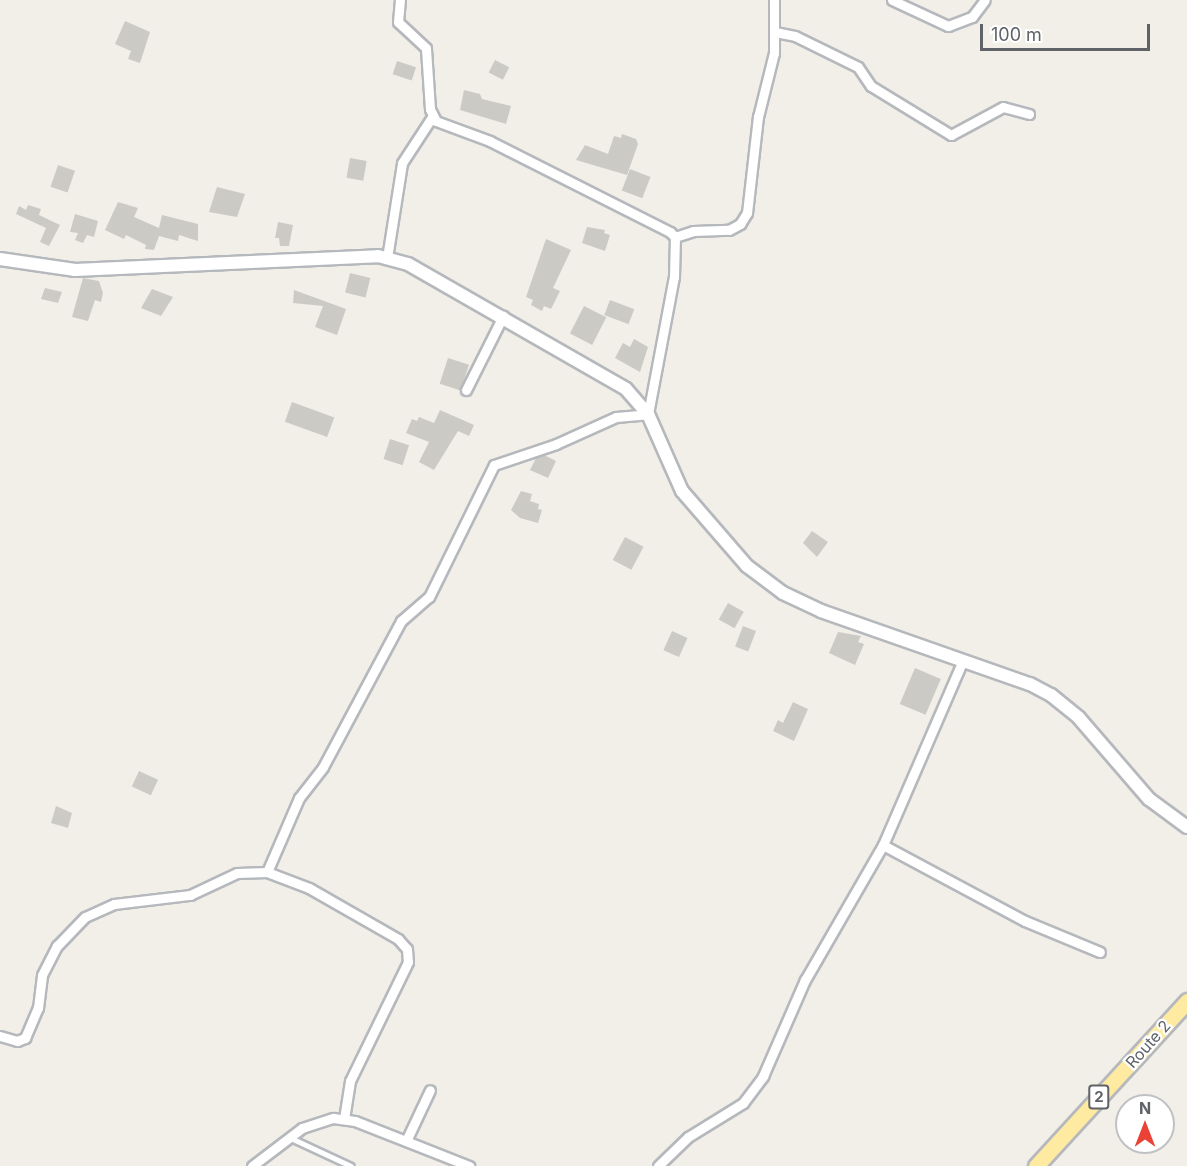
<!DOCTYPE html>
<style>
body{margin:0}
#map{position:relative;width:1187px;height:1166px;overflow:hidden;background:#f1efe8;font-family:Inter,sans-serif}
div>[style]{position:absolute}
.building>*{inset:0;background:#cccac5;transform-origin:0 0}
.roads{filter:drop-shadow(2px 0 #b5b8bc) drop-shadow(-2px 0 #b5b8bc) drop-shadow(0 2px #b5b8bc) drop-shadow(0 -2px #b5b8bc)}
.service>*{height:4.5px;margin:-2.25px;padding:0 2.25px;transform-origin:2.25px;border-radius:2.25px;background:#fff}
.minor>*{height:9px;margin:-4.5px;padding:0 4.5px;transform-origin:4.5px;border-radius:4.5px;background:#fff}
.tertiary>*{height:12px;margin:-6px;padding:0 6px;transform-origin:6px;border-radius:6px;background:#fff}
.trunk>*{height:15px;margin:-7.5px;padding:0 7.5px;transform-origin:7.5px;border-radius:7.5px;background:#feeaa1}
span{translate:-50% -50%;white-space:nowrap;text-align:center;line-height:1.15;-webkit-text-stroke:4.5px #fff;paint-order:stroke}
.shield-label span{padding:2px 4px;background:#fff;border:2px solid;border-radius:4px;-webkit-text-stroke-width:0}
.shield-label{font-size:15px;color:#5f6368;font-weight:700}
.street-label{font-size:16px;color:#5f6368}
.north{position:absolute;left:1115px;top:1094px;width:60px;height:60px;box-sizing:border-box;background:#fff;border:2px solid #bfc1c3;border-radius:50%;rotate:0deg;font-size:16px;font-weight:700;line-height:24px;text-align:center;color:#5f6368}
.north::after{content:'';display:block;margin:auto;width:21px;height:27px;background:#ea4335;clip-path:polygon(50% 0,100% 100%,50% 72%,0 100%)}
.scale{position:absolute;left:980px;top:24px;width:170px;height:27px;box-sizing:border-box;border:3px solid #5f6368;border-top:0;padding-left:8px;font-size:18px;line-height:21px;white-space:nowrap;color:#5f6368;-webkit-text-stroke:4px #fff;paint-order:stroke}
</style>
<div id="map">
<div class="building">
<i style="clip-path:polygon(125px 21px,150px 32px,140px 63px,128px 59px,131px 51px,115px 44px)"></i>
<i style="left:495px;top:60px;width:16px;height:14px;rotate:27deg"></i>
<i style="left:397px;top:61px;width:20px;height:14px;rotate:18deg"></i>
<i style="clip-path:polygon(464px 90px,480px 94px,482px 99px,511px 106px,506px 124px,460px 110px)"></i>
<i style="clip-path:polygon(622px 134px,636px 139px,638px 144px,627px 175px,576px 160px,585px 145px,608px 154px,614px 136px,621px 138px)"></i>
<i style="left:350px;top:158px;width:17px;height:20px;rotate:10deg"></i>
<i style="left:58px;top:165px;width:18px;height:23px;rotate:19deg"></i>
<i style="left:630px;top:169px;width:22px;height:23px;rotate:21deg"></i>
<i style="clip-path:polygon(217px 187px,245px 194px,237px 217px,209px 212px)"></i>
<i style="clip-path:polygon(118px 202px,138px 208px,134px 217px,159px 228px,162px 215px,198px 224px,198px 241px,179px 235px,178px 241px,159px 236px,154px 250px,145px 249px,146px 245px,126px 235px,124px 239px,105px 230px)"></i>
<i style="clip-path:polygon(28px 205px,41px 209px,39px 215px,60px 225px,49px 246px,40px 242px,46px 228px,16px 214px,19px 206px,26px 210px)"></i>
<i style="clip-path:polygon(75px 214px,98px 221px,94px 237px,87px 235px,83px 243px,75px 240px,78px 233px,70px 232px)"></i>
<i style="clip-path:polygon(278px 222px,293px 225px,289px 246px,280px 246px,279px 238px,275px 238px)"></i>
<i style="clip-path:polygon(587px 227px,605px 230px,604px 233px,610px 235px,605px 251px,582px 243px)"></i>
<i style="clip-path:polygon(546px 239px,571px 250px,553px 288px,560px 291px,551px 309px,544px 306px,542px 311px,531px 305px,533px 300px,526px 297px)"></i>
<i style="left:350px;top:273px;width:21px;height:20px;rotate:14deg"></i>
<i style="clip-path:polygon(83px 278px,99px 281px,103px 293px,101px 302px,95px 300px,88px 321px,72px 317px)"></i>
<i style="clip-path:polygon(45px 288px,62px 292px,58px 303px,41px 299px)"></i>
<i style="clip-path:polygon(152px 289px,173px 297px,161px 316px,141px 308px)"></i>
<i style="clip-path:polygon(294px 290px,346px 309px,337px 335px,315px 327px,323px 306px,293px 303px)"></i>
<i style="left:610px;top:300px;width:26px;height:16px;rotate:21deg"></i>
<i style="left:584px;top:306px;width:25px;height:31px;rotate:27deg"></i>
<i style="clip-path:polygon(634px 339px,648px 347px,640px 372px,615px 358px,623px 343px,630px 347px)"></i>
<i style="left:448px;top:358px;width:22px;height:27px;rotate:18deg"></i>
<i style="left:292px;top:402px;width:45px;height:21px;rotate:20deg"></i>
<i style="clip-path:polygon(440px 410px,474px 425px,469px 436px,458px 431px,434px 470px,419px 462px,429px 442px,406px 433px,412px 419px,417px 421px,419px 417px,434px 423px)"></i>
<i style="left:390px;top:439px;width:20px;height:21px;rotate:18deg"></i>
<i style="clip-path:polygon(544px 455px,556px 461px,548px 478px,530px 470px,536px 458px)"></i>
<i style="clip-path:polygon(521px 491px,532px 494px,530px 501px,539px 504px,538px 509px,542px 510px,538px 523px,520px 518px,511px 510px)"></i>
<i style="clip-path:polygon(812px 531px,828px 542px,817px 557px,803px 543px)"></i>
<i style="left:625px;top:537px;width:21px;height:26px;rotate:28deg"></i>
<i style="left:728px;top:603px;width:18px;height:19px;rotate:29deg"></i>
<i style="left:743px;top:626px;width:14px;height:22px;rotate:21deg"></i>
<i style="left:672px;top:631px;width:17px;height:21px;rotate:24deg"></i>
<i style="clip-path:polygon(838px 632px,861px 636px,858px 642px,864px 644px,855px 665px,829px 653px)"></i>
<i style="left:915px;top:668px;width:28px;height:39px;rotate:23deg"></i>
<i style="clip-path:polygon(793px 702px,808px 709px,794px 741px,773px 731px,778px 720px,783px 723px)"></i>
<i style="left:139px;top:771px;width:21px;height:17px;rotate:25deg"></i>
<i style="clip-path:polygon(56px 806px,72px 813px,68px 828px,51px 823px)"></i>
</div>
<div class="roads">
<div class="service">
<i style="left:291px;top:1138px;width:66px;rotate:25deg"></i>
</div>
<div class="minor">
<i style="left:892px;top:0;width:62px;rotate:24.9deg"></i>
<i style="left:948px;top:26px;width:26px;rotate:-21deg"></i>
<i style="left:972px;top:17px;width:21px;rotate:-53deg"></i>
<i style="left:775px;top:32px;width:20px;rotate:11deg"></i>
<i style="left:795px;top:36px;width:70px;rotate:26.2deg"></i>
<i style="left:858px;top:67px;width:23px;rotate:56deg"></i>
<i style="left:871px;top:86px;width:94px;rotate:31.5deg"></i>
<i style="left:951px;top:135px;width:59px;rotate:-28.3deg"></i>
<i style="left:1003px;top:107px;width:27px;rotate:15deg"></i>
<i style="left:675px;top:237px;width:19px;rotate:-18deg"></i>
<i style="left:693px;top:231px;width:36px;rotate:-2deg"></i>
<i style="left:729px;top:230px;width:13px;rotate:-29deg"></i>
<i style="left:740px;top:224px;width:13px;rotate:-58deg"></i>
<i style="left:747px;top:213px;width:97px;rotate:-83.5deg"></i>
<i style="left:758px;top:117px;width:66px;rotate:-76deg"></i>
<i style="left:774px;top:53px;width:53px;rotate:-90deg"></i>
<i style="left:387px;top:258px;width:96px;rotate:-81deg"></i>
<i style="left:402px;top:163px;width:55px;rotate:-56.9deg"></i>
<i style="left:466px;top:390px;width:83px;rotate:-63.4deg"></i>
<i style="left:883px;top:845px;width:161px;rotate:28.2deg"></i>
<i style="left:1025px;top:921px;width:81px;rotate:22.5deg"></i>
<i style="left:267px;top:872px;width:81px;rotate:-66.6deg"></i>
<i style="left:299px;top:798px;width:39px;rotate:-52deg"></i>
<i style="left:323px;top:767px;width:166px;rotate:-61.9deg"></i>
<i style="left:401px;top:621px;width:37px;rotate:-41deg"></i>
<i style="left:429px;top:597px;width:147px;rotate:-63.8deg"></i>
<i style="left:494px;top:465px;width:65px;rotate:-18.7deg"></i>
<i style="left:556px;top:444px;width:66px;rotate:-24.2deg"></i>
<i style="left:616px;top:417px;width:32px;rotate:-5deg"></i>
<i style="left:648px;top:414px;width:139px;rotate:-79.3deg"></i>
<i style="left:674px;top:277px;width:40px;rotate:-88.6deg"></i>
<i style="left:675px;top:237px;width:7px;rotate:-135deg"></i>
<i style="left:670px;top:232px;width:202px;rotate:-153.2deg"></i>
<i style="left:490px;top:141px;width:58px;rotate:-159.7deg"></i>
<i style="left:436px;top:121px;width:13px;rotate:-117deg"></i>
<i style="left:430px;top:109px;width:61px;rotate:-93.8deg"></i>
<i style="left:426px;top:48px;width:38px;rotate:-137deg"></i>
<i style="left:398px;top:22px;width:22px;rotate:-85deg"></i>
<i style="left:0;top:1036px;width:18px;rotate:16deg"></i>
<i style="left:17px;top:1041px;width:9px;rotate:-21deg"></i>
<i style="left:25px;top:1038px;width:33px;rotate:-67deg"></i>
<i style="left:38px;top:1008px;width:33px;rotate:-83deg"></i>
<i style="left:42px;top:975px;width:33px;rotate:-63deg"></i>
<i style="left:57px;top:946px;width:40px;rotate:-46deg"></i>
<i style="left:85px;top:917px;width:32px;rotate:-24deg"></i>
<i style="left:114px;top:904px;width:77px;rotate:-6.8deg"></i>
<i style="left:190px;top:895px;width:52px;rotate:-25.1deg"></i>
<i style="left:237px;top:873px;width:30px;rotate:-2deg"></i>
<i style="left:267px;top:872px;width:45px;rotate:20.9deg"></i>
<i style="left:309px;top:888px;width:103px;rotate:29.8deg"></i>
<i style="left:398px;top:939px;width:13px;rotate:48deg"></i>
<i style="left:407px;top:949px;width:13px;rotate:86deg"></i>
<i style="left:408px;top:962px;width:132px;rotate:116deg"></i>
<i style="left:350px;top:1081px;width:37px;rotate:99deg"></i>
<i style="left:406px;top:1141px;width:56px;rotate:-64.8deg"></i>
<i style="left:252px;top:1166px;width:63px;rotate:-37.2deg"></i>
<i style="left:302px;top:1128px;width:33px;rotate:-18deg"></i>
<i style="left:333px;top:1118px;width:22px;rotate:8deg"></i>
<i style="left:355px;top:1121px;width:123px;rotate:21.5deg"></i>
<i style="left:658px;top:1166px;width:42px;rotate:-44deg"></i>
<i style="left:688px;top:1137px;width:65px;rotate:-31.7deg"></i>
<i style="left:743px;top:1103px;width:34px;rotate:-53deg"></i>
<i style="left:763px;top:1076px;width:105px;rotate:-66.4deg"></i>
<i style="left:805px;top:980px;width:156px;rotate:-60deg"></i>
<i style="left:883px;top:845px;width:202px;rotate:-66.6deg"></i>
</div>
<div class="tertiary">
<i style="left:0;top:259px;width:76px;rotate:8.3deg"></i>
<i style="left:75px;top:270px;width:303px;rotate:-2.6deg"></i>
<i style="left:378px;top:256px;width:31px;rotate:15deg"></i>
<i style="left:408px;top:264px;width:251px;rotate:29.8deg"></i>
<i style="left:626px;top:389px;width:33px;rotate:49deg"></i>
<i style="left:648px;top:414px;width:84px;rotate:66.2deg"></i>
<i style="left:682px;top:491px;width:99px;rotate:49.1deg"></i>
<i style="left:747px;top:566px;width:45px;rotate:36.9deg"></i>
<i style="left:783px;top:593px;width:42px;rotate:25.3deg"></i>
<i style="left:821px;top:611px;width:221px;rotate:19.3deg"></i>
<i style="left:1030px;top:684px;width:24px;rotate:28deg"></i>
<i style="left:1051px;top:695px;width:36px;rotate:39deg"></i>
<i style="left:1079px;top:718px;width:107px;rotate:49.2deg"></i>
<i style="left:1149px;top:799px;width:47px;rotate:36.4deg"></i>
</div>
<div class="trunk">
<i style="left:1036px;top:1166px;width:224px;rotate:-47.5deg"></i>
</div>
</div>
<div class="shield-label">
<span style="left:1099px;top:1097px">2</span>
</div>
<div class="street-label">
<span style="left:1148px;top:1044px;rotate:-48deg">Route 2</span>
</div>
<div class="north">N</div>
<div class="scale">100 m</div>
</div>
